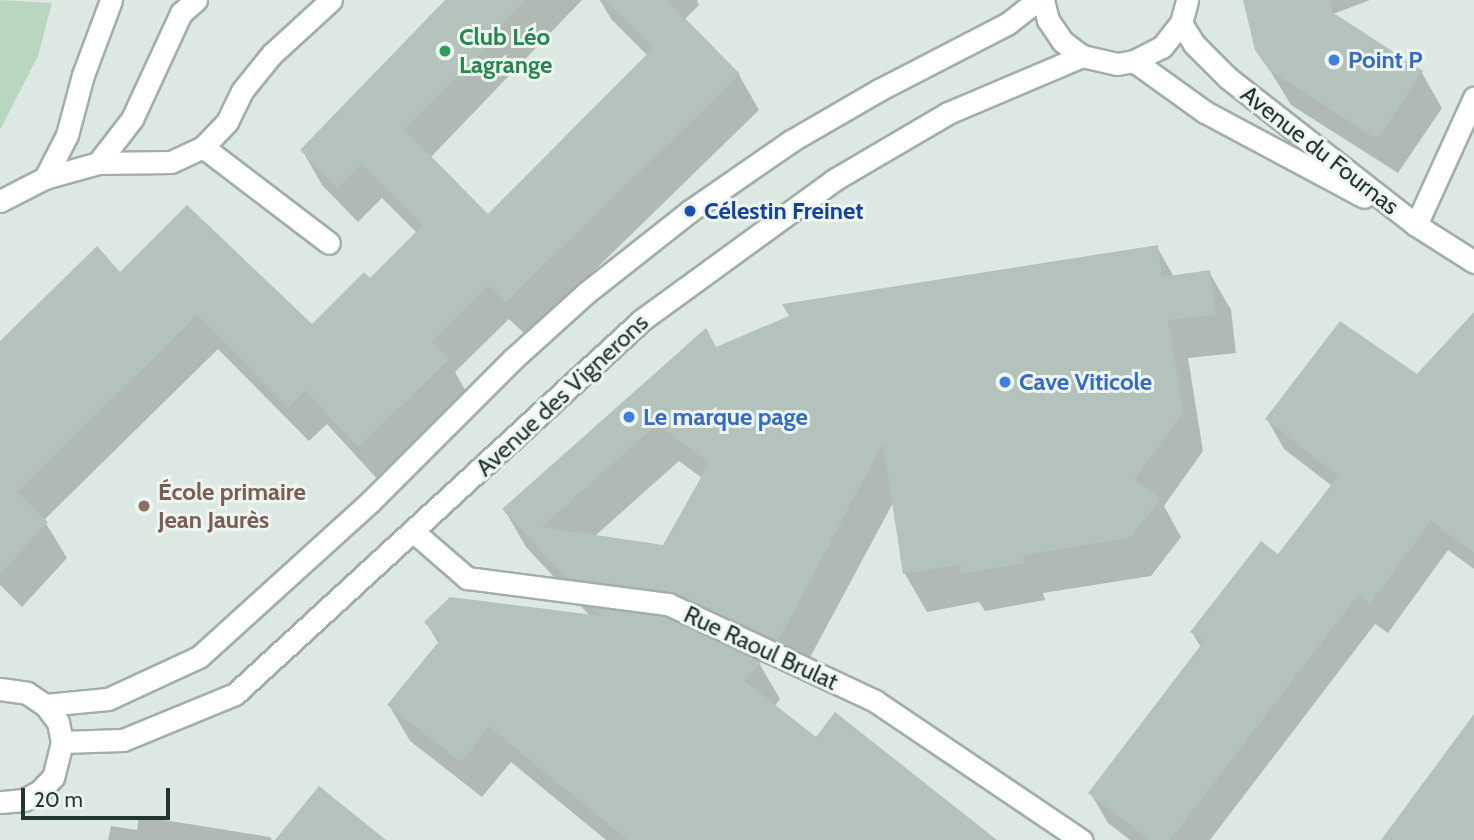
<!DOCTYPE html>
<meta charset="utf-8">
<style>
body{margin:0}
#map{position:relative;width:1474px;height:840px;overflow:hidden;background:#dee8e3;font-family:Cabin,sans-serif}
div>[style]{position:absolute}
.green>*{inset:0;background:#b9d7c0}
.shadow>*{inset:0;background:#0003}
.building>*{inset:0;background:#b4c2bc}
.roads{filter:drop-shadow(2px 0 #a2afa9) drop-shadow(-2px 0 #a2afa9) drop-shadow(0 2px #a2afa9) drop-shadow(0 -2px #a2afa9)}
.lane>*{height:21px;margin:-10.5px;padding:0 10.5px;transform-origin:10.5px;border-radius:10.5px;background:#fff}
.street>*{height:21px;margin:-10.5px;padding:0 10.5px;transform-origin:10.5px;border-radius:10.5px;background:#fff}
.secondary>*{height:21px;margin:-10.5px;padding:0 10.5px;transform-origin:10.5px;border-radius:10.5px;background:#fff}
.dots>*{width:19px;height:19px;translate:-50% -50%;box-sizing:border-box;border:4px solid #eef5f1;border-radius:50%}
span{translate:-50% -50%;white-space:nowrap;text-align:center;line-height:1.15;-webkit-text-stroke:6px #eef5f1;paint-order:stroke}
.leisure-label{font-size:24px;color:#27864d;font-weight:700}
.left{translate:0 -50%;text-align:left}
.shop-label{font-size:24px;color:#366cbe;font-weight:700}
.street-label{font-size:24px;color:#22352f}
.transit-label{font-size:24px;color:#164399;font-weight:700}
.education-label{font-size:24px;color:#785e54;font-weight:700}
.scale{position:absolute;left:21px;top:788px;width:149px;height:32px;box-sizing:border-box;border:4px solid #22352f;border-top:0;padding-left:9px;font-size:21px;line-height:24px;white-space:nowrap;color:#22352f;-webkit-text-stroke:5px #eef5f1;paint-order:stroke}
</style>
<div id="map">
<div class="green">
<i style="clip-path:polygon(0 0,52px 3px,38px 56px,0 130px)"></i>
</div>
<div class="shadow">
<i style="clip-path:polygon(448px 0,582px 0,430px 158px,488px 217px,648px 56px,611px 19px,600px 0,697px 0,699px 5px,684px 20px,739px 75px,759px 110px,527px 336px,509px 319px,455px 372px,468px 395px,379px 481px,327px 424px,309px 441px,218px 349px,44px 520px,67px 558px,22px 607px,0 585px,0 344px,120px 274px,312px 327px,370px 280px,417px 233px,382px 198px,358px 222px,322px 185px,302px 150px)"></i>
<i style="clip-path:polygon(1247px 0,1370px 0,1333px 14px,1422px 73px,1442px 108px,1398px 173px,1291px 105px,1257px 49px)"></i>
<i style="clip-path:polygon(evenodd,1157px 247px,1174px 277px,1209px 272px,1231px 310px,1236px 353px,1188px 358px,1203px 451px,1164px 506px,1181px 537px,1151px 576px,1043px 593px,1045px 600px,985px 611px,979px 602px,927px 612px,905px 574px,894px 501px,799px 678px,726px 648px,759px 663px,780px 699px,774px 707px,816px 740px,994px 840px,606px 840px,511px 762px,482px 797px,410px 741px,389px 705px,439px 644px,426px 622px,591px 617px,526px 547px,504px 509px,716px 348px,1157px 247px,679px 461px,702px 478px,664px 547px,595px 536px,679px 461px,1157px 247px,667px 583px,696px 632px,692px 632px,664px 584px,667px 583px)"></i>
<i style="clip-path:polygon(1474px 328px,1474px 569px,1448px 550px,1388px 633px,1375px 624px,1210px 840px,1130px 840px,1108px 823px,1091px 794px,1201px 648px,1192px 632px,1278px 557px,1332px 486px,1284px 449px,1267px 419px,1418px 377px)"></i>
<i style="clip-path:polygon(139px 816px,270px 837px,272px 840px,108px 840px,111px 826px,137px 830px)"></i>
</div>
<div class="building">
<i style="clip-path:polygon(445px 0,525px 0,498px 27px,503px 31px,404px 129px,488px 214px,653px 48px,605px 0,667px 0,740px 74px,506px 302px,488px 285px,431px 342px,450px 359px,358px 447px,305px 390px,288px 407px,197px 315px,17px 492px,48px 522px,0 574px,0 341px,97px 246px,120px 272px,187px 205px,312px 324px,364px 272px,370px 278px,423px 225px,361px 164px,337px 188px,300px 150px)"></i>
<i style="clip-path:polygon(1243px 0,1331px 0,1332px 12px,1423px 71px,1377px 139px,1269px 70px,1255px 50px)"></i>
<i style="clip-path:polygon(evenodd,1158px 245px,1162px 277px,1210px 270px,1216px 315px,1168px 320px,1183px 412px,1135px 479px,1161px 498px,1130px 538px,1023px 555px,1025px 563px,961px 574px,961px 564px,903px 574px,883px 443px,778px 641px,673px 592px,566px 578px,502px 509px,706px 328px,716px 347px,789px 316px,782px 304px,1158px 245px,657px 424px,709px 463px,663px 545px,542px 527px,657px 424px)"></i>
<i style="clip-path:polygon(1474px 312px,1474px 553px,1431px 521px,1370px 604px,1358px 595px,1170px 840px,1150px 840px,1088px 793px,1204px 641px,1190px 632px,1261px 541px,1278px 554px,1338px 476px,1265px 419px,1340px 321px,1417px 374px)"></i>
<i style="clip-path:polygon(450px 597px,602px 616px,594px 608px,664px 617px,761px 662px,745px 681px,816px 737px,835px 712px,997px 840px,628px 840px,489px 727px,461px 762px,387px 705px,440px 640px,424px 622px)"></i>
<i style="clip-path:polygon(1474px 714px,1474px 840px,1381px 840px)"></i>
<i style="clip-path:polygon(319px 786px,386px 840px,275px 840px)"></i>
</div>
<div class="roads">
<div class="lane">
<i style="left:203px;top:147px;width:158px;rotate:37.3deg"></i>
<i style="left:98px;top:163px;width:56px;rotate:-52.3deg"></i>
<i style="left:132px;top:119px;width:117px;rotate:-65.2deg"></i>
<i style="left:181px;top:13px;width:20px;rotate:-41deg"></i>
<i style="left:45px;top:178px;width:48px;rotate:-62.9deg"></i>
<i style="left:67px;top:135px;width:62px;rotate:-75.1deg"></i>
<i style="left:83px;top:75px;width:80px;rotate:-69.5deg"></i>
<i style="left:1416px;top:225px;width:140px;rotate:-65.5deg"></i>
</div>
<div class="street">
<i style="left:1181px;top:23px;width:25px;rotate:58deg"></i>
<i style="left:1194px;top:44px;width:48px;rotate:45deg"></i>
<i style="left:1228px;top:78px;width:239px;rotate:38deg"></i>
<i style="left:1416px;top:225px;width:69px;rotate:32.5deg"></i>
<i style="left:1134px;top:61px;width:87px;rotate:35.7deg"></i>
<i style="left:1205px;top:112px;width:180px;rotate:28.1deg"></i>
<i style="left:0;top:201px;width:51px;rotate:-27.1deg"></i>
<i style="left:45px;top:178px;width:55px;rotate:-15.8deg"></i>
<i style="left:98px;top:163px;width:73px;rotate:-0.8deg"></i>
<i style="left:171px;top:162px;width:35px;rotate:-25deg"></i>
<i style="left:203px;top:147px;width:35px;rotate:-46deg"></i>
<i style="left:227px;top:122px;width:34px;rotate:-64deg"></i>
<i style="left:242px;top:91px;width:48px;rotate:-51deg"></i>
<i style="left:272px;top:54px;width:80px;rotate:-42.5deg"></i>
<i style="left:415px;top:533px;width:69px;rotate:40.9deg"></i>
<i style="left:467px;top:578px;width:203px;rotate:7.4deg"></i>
<i style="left:668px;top:604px;width:229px;rotate:25.1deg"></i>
<i style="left:875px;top:701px;width:249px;rotate:34deg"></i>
</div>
<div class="secondary">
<i style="left:1043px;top:0;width:21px;rotate:76deg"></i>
<i style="left:1048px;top:20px;width:25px;rotate:56deg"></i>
<i style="left:1062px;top:41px;width:25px;rotate:37deg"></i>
<i style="left:1082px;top:56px;width:36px;rotate:13deg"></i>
<i style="left:1117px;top:64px;width:17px;rotate:-10deg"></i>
<i style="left:1134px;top:61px;width:31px;rotate:-27deg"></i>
<i style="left:1162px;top:47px;width:31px;rotate:-52deg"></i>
<i style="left:1181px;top:23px;width:24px;rotate:-75deg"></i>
<i style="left:0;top:689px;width:27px;rotate:8deg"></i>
<i style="left:27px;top:693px;width:22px;rotate:34deg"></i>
<i style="left:45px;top:705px;width:21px;rotate:53deg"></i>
<i style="left:58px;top:722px;width:20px;rotate:79deg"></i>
<i style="left:62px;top:742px;width:36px;rotate:104deg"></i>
<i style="left:53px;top:777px;width:19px;rotate:133deg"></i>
<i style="left:40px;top:791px;width:18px;rotate:151deg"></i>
<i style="left:24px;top:800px;width:24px;rotate:175deg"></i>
<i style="left:45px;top:705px;width:63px;rotate:-5.4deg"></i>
<i style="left:108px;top:699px;width:100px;rotate:-24.8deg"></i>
<i style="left:199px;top:657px;width:231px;rotate:-42.2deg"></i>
<i style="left:370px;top:502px;width:202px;rotate:-45deg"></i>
<i style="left:513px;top:359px;width:98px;rotate:-42.1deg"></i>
<i style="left:586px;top:293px;width:132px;rotate:-38.3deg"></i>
<i style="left:690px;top:211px;width:123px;rotate:-34.7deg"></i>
<i style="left:791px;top:141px;width:102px;rotate:-30.1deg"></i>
<i style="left:879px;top:90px;width:144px;rotate:-27.3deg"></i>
<i style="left:1007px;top:24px;width:39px;rotate:-38deg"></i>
<i style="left:62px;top:742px;width:61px;rotate:-1.9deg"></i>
<i style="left:123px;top:740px;width:121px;rotate:-22.3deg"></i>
<i style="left:235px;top:694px;width:554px;rotate:-42.59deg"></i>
<i style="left:643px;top:319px;width:236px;rotate:-36deg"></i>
<i style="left:834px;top:180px;width:132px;rotate:-30.4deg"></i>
<i style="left:948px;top:113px;width:146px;rotate:-23deg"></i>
</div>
</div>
<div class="dots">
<i style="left:445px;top:51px;background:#2e9e5b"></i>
<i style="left:1334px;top:60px;background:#3f7fe0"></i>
<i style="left:690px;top:211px;background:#1a4fb4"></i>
<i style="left:1005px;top:382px;background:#3f7fe0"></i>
<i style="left:629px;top:417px;background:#3f7fe0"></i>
<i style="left:144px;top:506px;background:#8d6e63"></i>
</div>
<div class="leisure-label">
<span class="left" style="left:459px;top:51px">Club Léo<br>Lagrange</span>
</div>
<div class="shop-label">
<span class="left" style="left:1348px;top:60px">Point P</span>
<span class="left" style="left:1019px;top:382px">Cave Viticole</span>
<span class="left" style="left:643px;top:417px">Le marque page</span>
</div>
<div class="street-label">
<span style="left:1320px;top:150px;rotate:38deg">Avenue du Fournas</span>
<span style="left:562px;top:395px;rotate:-43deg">Avenue des Vignerons</span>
<span style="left:761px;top:648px;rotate:25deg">Rue Raoul Brulat</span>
</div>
<div class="transit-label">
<span class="left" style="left:704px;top:211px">Célestin Freinet</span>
</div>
<div class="education-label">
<span class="left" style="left:158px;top:506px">École primaire<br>Jean Jaurès</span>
</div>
<div class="scale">20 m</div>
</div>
